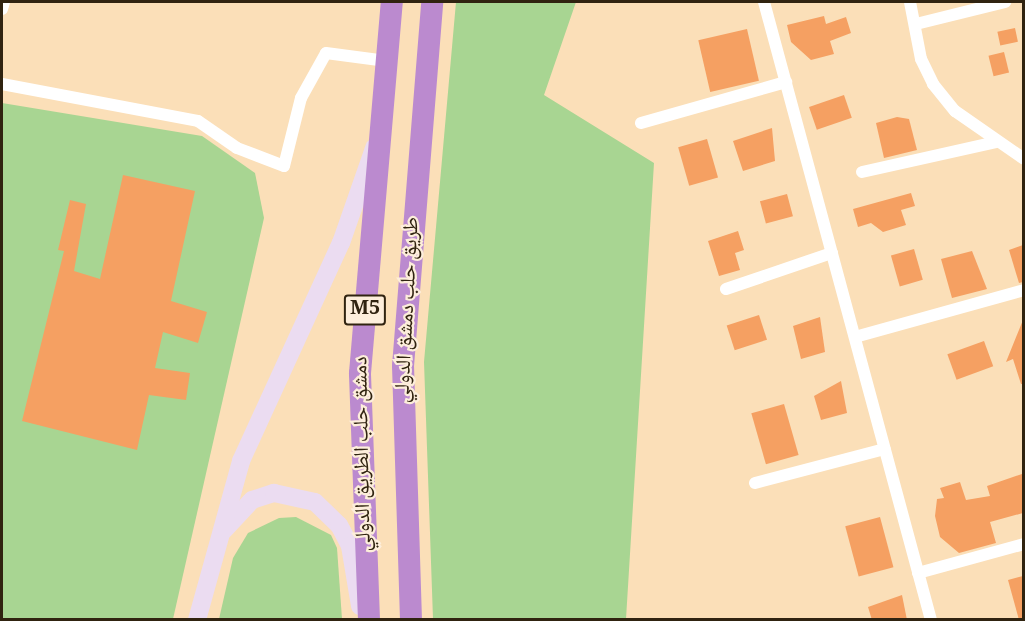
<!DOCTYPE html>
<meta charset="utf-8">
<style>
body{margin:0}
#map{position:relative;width:1025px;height:621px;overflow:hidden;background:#fbdfb8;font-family:Georgia,"Noto Naskh Arabic",serif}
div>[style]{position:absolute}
.green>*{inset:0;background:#a8d592}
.building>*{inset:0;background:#f5a062;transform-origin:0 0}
.street>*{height:12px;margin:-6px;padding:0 6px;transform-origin:6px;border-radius:6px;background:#fff}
.secondary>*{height:18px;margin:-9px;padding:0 9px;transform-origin:9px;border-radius:9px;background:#ebdcf1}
.highway>*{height:22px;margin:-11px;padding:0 11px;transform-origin:11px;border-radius:11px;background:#bb8acf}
span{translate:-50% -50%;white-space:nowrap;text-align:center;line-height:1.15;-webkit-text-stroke:4.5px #fdeedb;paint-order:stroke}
.shield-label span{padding:2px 4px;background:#fdeedb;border:2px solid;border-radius:4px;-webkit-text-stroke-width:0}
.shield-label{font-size:20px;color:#302310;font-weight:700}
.street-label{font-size:21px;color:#302310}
.frame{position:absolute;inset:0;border:3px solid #302310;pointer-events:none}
</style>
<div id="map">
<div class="green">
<i style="clip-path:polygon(456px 2px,576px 2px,544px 95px,654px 163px,626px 619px,433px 619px,424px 362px)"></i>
<i style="clip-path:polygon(2px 103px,202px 136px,255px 173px,264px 218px,173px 619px,2px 619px)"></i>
<i style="clip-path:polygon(296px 517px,331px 535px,337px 548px,342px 619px,219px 619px,233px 558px,248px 533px,279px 518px)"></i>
</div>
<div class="building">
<i style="clip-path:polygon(824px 16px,826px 24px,846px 17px,851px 33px,830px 41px,834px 54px,811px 60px,791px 42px,787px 25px)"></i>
<i style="left:1015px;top:28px;width:14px;height:18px;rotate:78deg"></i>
<i style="left:747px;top:29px;width:53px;height:50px;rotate:77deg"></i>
<i style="left:1004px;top:52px;width:21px;height:16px;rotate:76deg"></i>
<i style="left:844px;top:95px;width:24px;height:37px;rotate:71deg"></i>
<i style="clip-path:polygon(897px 117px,909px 119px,917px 150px,884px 158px,876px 123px)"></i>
<i style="clip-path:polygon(772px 128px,775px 161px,743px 171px,733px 141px)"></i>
<i style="left:707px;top:139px;width:40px;height:30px;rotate:74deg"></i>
<i style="clip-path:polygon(123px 175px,195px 191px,171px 301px,207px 312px,198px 343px,163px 332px,155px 368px,190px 373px,186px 400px,149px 395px,137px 450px,22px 421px,64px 251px,58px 250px,70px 200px,86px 204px,74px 271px,100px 279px)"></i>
<i style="clip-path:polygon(911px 193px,915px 206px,901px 210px,906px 225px,883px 232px,871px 223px,858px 227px,853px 209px)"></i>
<i style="left:787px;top:194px;width:23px;height:28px;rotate:75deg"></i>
<i style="clip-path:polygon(738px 231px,744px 250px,735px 253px,740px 270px,719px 276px,708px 241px)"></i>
<i style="clip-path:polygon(1023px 245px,1023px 282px,1019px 283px,1009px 250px)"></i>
<i style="left:914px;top:249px;width:32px;height:24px;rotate:74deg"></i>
<i style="clip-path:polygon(972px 251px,987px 289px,952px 298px,941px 259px)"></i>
<i style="left:759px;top:315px;width:26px;height:34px;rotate:72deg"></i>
<i style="clip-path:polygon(820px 317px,825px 352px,801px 359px,793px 326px)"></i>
<i style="clip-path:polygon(1023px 320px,1023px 384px,1021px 384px,1013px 359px,1006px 362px)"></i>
<i style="left:984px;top:341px;width:27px;height:39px;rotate:70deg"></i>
<i style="clip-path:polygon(841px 381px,847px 413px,821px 420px,814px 396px)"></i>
<i style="left:784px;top:404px;width:53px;height:34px;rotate:74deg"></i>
<i style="clip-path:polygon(1022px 474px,1023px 513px,990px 522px,996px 543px,959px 553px,940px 537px,935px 516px,937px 499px,944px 498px,940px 488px,960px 482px,966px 500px,990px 496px,987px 486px)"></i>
<i style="left:880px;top:517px;width:52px;height:36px;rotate:75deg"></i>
<i style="clip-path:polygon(1023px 576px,1023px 620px,1019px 620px,1008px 580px)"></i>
<i style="clip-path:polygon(902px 595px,907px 620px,872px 620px,868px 607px)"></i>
</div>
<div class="street">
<i style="left:764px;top:2px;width:640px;rotate:74.88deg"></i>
<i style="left:910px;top:2px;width:58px;rotate:79.1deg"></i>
<i style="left:921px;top:59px;width:28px;rotate:64deg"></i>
<i style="left:933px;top:84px;width:35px;rotate:51deg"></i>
<i style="left:955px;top:111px;width:84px;rotate:34.8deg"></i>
<i style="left:2px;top:9px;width:7px;rotate:-74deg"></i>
<i style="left:916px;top:24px;width:92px;rotate:-13.9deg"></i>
<i style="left:2px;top:84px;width:199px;rotate:10.7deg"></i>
<i style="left:198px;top:121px;width:47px;rotate:34.7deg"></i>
<i style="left:237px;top:148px;width:50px;rotate:21deg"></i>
<i style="left:284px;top:166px;width:70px;rotate:-76deg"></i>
<i style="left:301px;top:98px;width:51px;rotate:-60.9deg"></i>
<i style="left:326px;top:53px;width:61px;rotate:7.6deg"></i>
<i style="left:641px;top:123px;width:151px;rotate:-15.8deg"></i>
<i style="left:862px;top:172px;width:137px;rotate:-12.6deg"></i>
<i style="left:726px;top:289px;width:112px;rotate:-18.8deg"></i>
<i style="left:855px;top:337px;width:175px;rotate:-15.5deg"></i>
<i style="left:755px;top:483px;width:134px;rotate:-14.7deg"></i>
<i style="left:918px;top:573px;width:110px;rotate:-15.3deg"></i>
</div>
<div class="secondary">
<i style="left:224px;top:530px;width:41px;rotate:-47deg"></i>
<i style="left:252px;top:500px;width:23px;rotate:-18deg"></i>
<i style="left:274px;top:493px;width:42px;rotate:12.4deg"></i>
<i style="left:315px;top:502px;width:33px;rotate:44deg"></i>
<i style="left:339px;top:525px;width:24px;rotate:62deg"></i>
<i style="left:350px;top:546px;width:61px;rotate:80.5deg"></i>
<i style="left:197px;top:620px;width:165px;rotate:-74.5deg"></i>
<i style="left:241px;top:461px;width:240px;rotate:-65.4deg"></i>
<i style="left:341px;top:243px;width:101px;rotate:-70.8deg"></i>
</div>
<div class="highway">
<i style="left:369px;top:620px;width:247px;rotate:-92.1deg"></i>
<i style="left:360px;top:373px;width:372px;rotate:-85.1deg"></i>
<i style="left:411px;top:620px;width:254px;rotate:-91.8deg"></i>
<i style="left:403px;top:366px;width:365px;rotate:-85.4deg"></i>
</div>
<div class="shield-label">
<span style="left:365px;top:310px">M5</span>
</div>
<div class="street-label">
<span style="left:409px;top:310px;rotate:-87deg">طريق حلب دمشق الدولي</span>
<span style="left:364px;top:454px;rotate:-91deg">دمشق حلب الطريق الدولي</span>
</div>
<div class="frame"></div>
</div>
